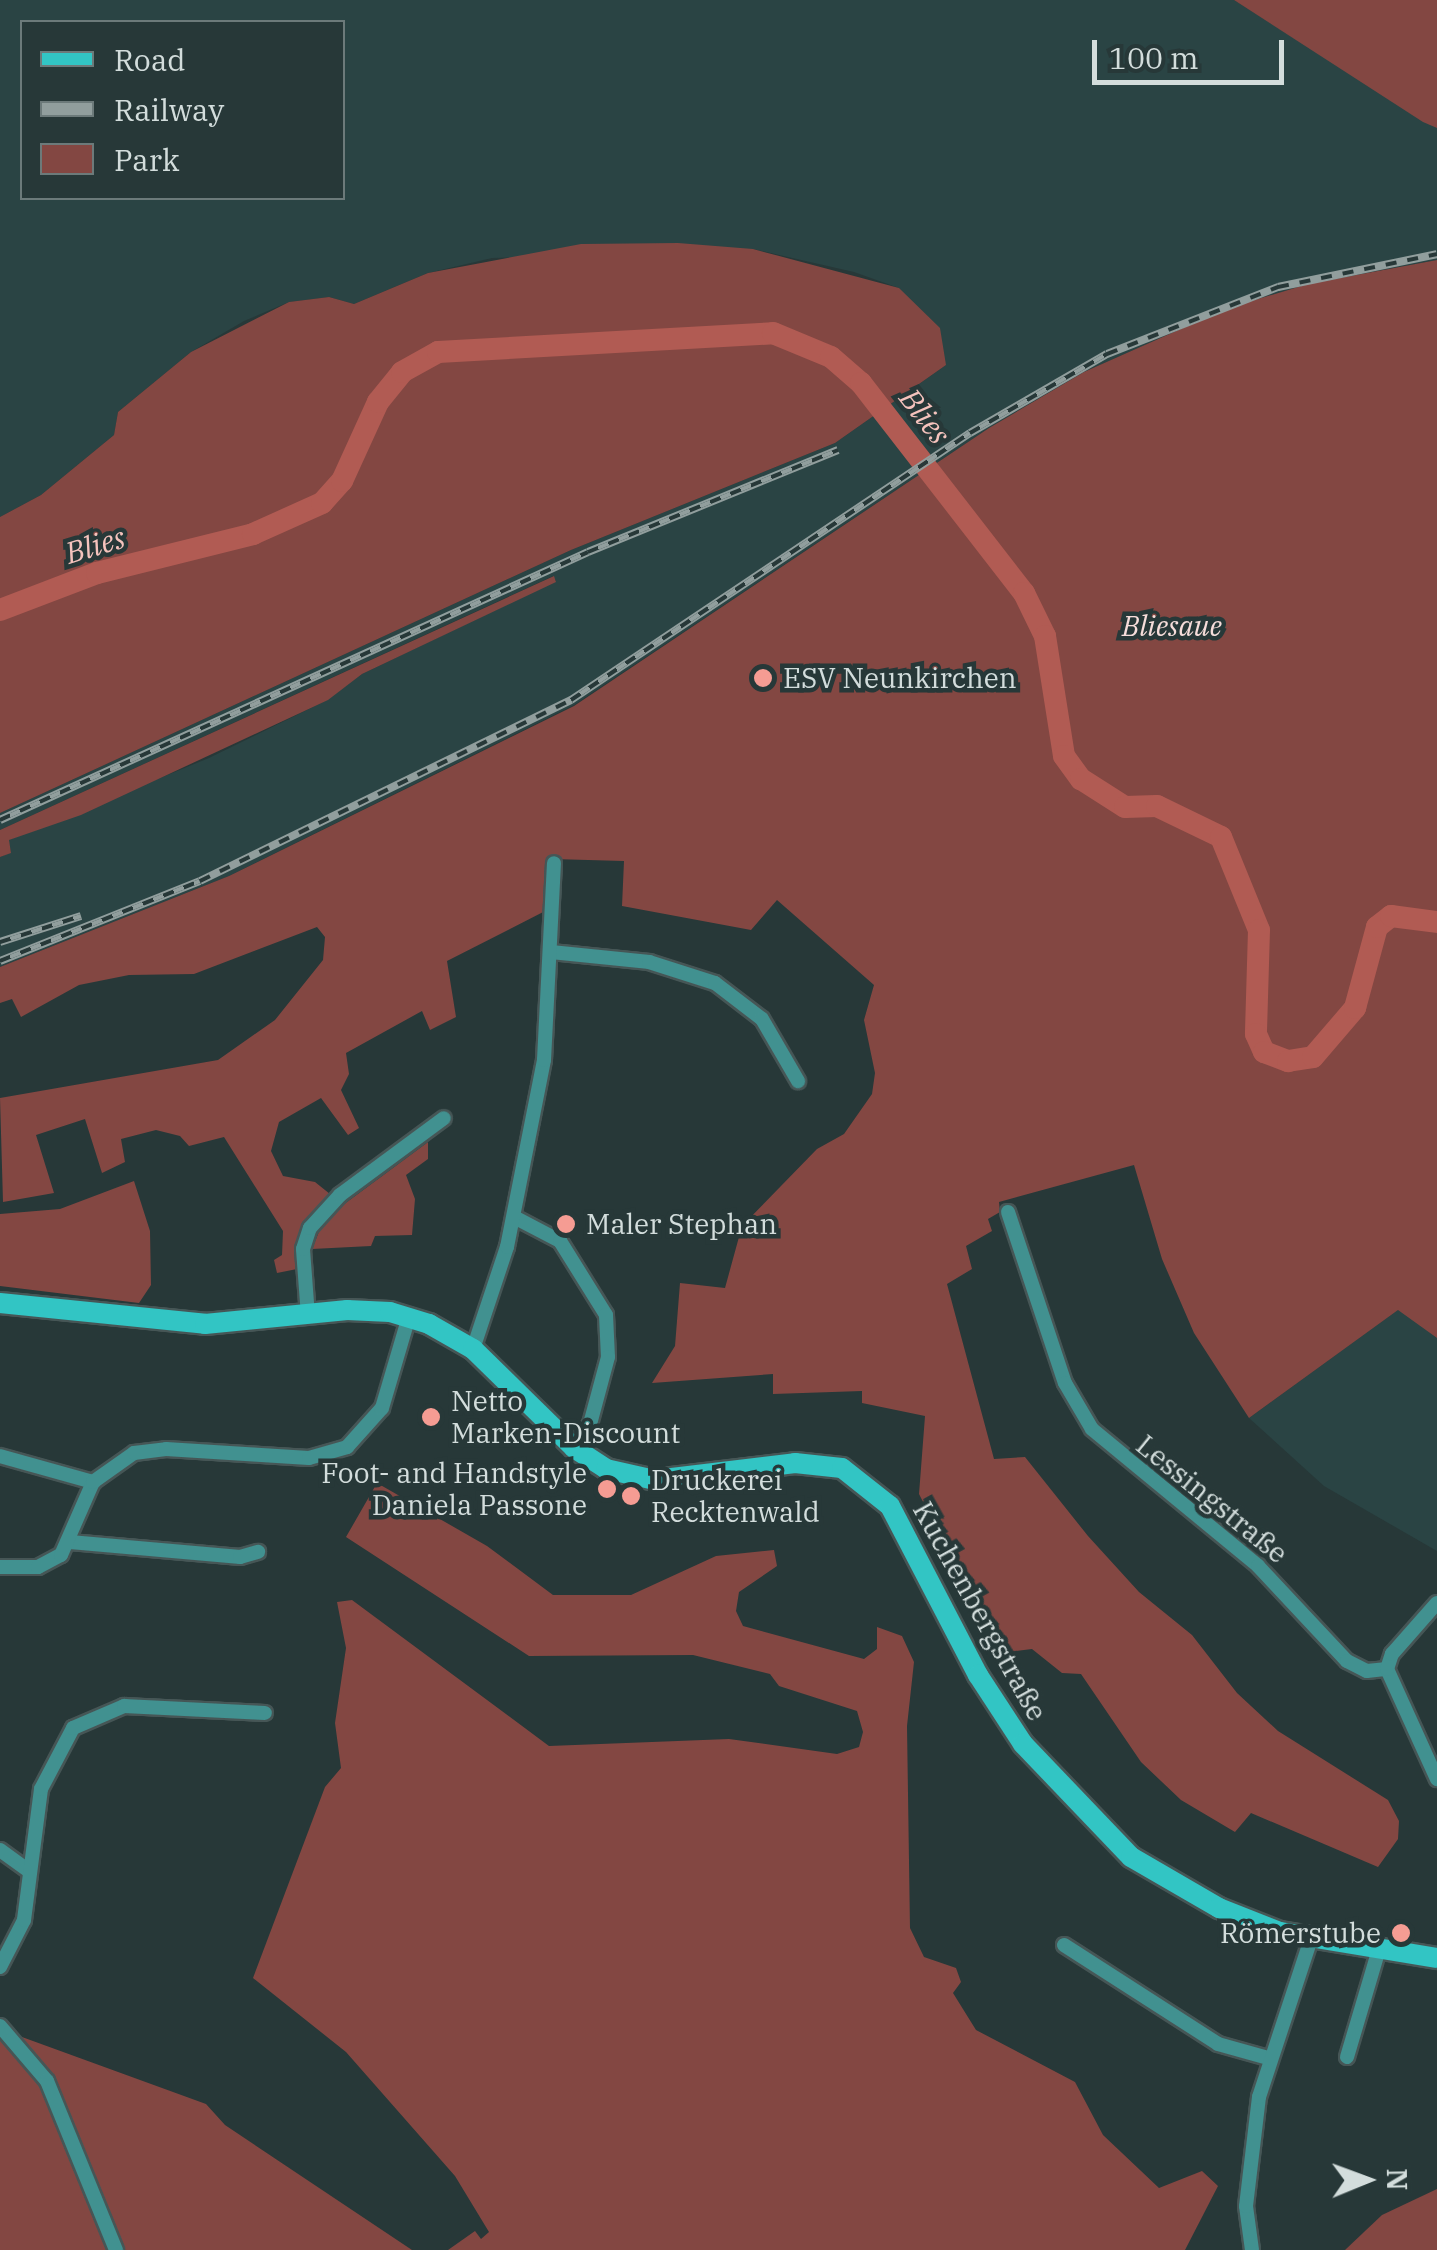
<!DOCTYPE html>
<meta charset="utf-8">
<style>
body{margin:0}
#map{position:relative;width:1437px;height:2250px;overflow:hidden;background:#273838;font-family:"IBM Plex Serif",serif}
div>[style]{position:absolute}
.built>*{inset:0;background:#2a4444}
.green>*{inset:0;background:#834742}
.river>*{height:22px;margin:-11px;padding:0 11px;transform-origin:11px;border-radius:11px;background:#b15b53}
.roads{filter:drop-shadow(2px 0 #465656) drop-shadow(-2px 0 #465656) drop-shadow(0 2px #465656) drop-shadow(0 -2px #465656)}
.street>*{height:14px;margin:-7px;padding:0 7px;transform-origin:7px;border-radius:7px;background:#419190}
.secondary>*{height:20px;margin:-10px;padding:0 10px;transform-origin:10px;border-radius:10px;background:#32c5c4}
.rail>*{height:8px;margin-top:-4px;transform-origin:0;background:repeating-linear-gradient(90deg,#273838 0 11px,#919e9d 0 22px);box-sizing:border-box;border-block:2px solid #919e9d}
.dots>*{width:28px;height:28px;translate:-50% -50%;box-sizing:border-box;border:5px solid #273838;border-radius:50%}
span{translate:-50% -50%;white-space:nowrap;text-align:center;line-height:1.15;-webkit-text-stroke:9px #273838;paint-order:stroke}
.park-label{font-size:28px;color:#f6ddda;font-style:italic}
.poi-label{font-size:28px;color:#d3dddc}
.left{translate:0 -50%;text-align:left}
.right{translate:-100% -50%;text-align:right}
.street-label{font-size:28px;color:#d3dddc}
.water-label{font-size:30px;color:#f5c3bd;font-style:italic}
.legend{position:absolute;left:20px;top:20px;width:325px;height:180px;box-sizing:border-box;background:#273838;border:2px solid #6c7a7a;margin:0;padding:12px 18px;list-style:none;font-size:30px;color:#d3dddc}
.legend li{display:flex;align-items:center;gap:20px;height:50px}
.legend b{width:50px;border:2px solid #6c7a7a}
.north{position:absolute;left:1317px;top:2130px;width:100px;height:100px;-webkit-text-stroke:8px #273838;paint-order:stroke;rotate:89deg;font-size:28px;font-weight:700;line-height:40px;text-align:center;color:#d3dddc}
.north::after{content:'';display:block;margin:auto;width:35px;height:45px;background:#d3dddc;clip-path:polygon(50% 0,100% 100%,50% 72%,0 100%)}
.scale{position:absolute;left:1092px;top:40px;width:192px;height:45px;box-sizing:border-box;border:5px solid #d3dddc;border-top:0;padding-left:12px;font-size:30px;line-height:35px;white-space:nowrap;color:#d3dddc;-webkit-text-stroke:8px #273838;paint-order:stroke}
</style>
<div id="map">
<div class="built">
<i style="clip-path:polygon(evenodd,0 0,1234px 0,1437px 128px,1437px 260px,1308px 284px,1228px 308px,1084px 372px,989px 428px,574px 705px,229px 876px,0 967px,0 857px,11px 852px,8px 840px,209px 758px,327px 700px,362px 674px,556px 581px,553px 576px,0 830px,0 813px,571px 550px,835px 443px,946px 365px,899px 288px,854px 272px,753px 249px,492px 258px,428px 273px,354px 304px,329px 297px,289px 302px,244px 321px,191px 352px,118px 412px,114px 435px,41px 495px,0 517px,0 0,22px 22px,342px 22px,342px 198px,22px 198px,22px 22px)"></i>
<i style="clip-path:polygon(1399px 1309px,1437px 1338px,1437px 1551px,1324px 1486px,1249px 1418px)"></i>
</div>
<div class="green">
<i style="clip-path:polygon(1234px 0,1437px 0,1437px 128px,1423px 122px)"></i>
<i style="clip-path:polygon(678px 243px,753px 249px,899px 288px,940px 328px,946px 365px,835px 443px,571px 550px,0 813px,0 517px,41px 495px,114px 435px,118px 412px,191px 352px,289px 302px,329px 297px,354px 304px,428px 273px,581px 244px)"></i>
<i style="clip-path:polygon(1437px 260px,1437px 1338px,1398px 1310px,1249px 1418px,1194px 1333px,1162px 1259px,1134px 1165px,999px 1202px,1000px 1212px,988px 1219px,992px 1231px,966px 1246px,972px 1269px,947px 1284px,994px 1459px,1025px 1457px,1088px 1536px,1139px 1592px,1192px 1635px,1237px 1693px,1278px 1731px,1388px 1800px,1399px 1821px,1398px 1839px,1378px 1867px,1251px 1813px,1235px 1832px,1181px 1800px,1141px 1762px,1081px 1674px,1062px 1673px,1032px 1649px,1000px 1653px,919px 1494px,925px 1416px,862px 1403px,862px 1391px,773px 1394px,773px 1374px,652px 1383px,675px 1346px,680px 1283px,725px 1288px,742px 1226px,817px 1149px,844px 1134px,872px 1094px,875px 1073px,864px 1020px,874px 985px,777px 900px,751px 930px,622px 906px,624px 861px,552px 859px,549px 909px,447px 961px,456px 1017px,430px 1030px,422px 1011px,346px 1053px,349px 1074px,341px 1090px,359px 1128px,348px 1135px,321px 1098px,279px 1122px,271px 1151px,283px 1176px,315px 1182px,330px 1194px,301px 1233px,297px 1269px,277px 1273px,274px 1260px,282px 1255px,283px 1231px,224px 1137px,189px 1146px,180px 1136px,156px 1130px,121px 1139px,125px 1162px,102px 1173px,85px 1119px,36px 1135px,54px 1193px,3px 1202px,0 1098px,218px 1060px,275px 1020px,323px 960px,325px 937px,317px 927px,194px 974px,129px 975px,79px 985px,21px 1017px,12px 999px,0 1003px,0 967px,229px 876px,574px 706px,989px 428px,1084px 372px,1228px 308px,1308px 284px)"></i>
<i style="clip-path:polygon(554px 576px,556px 582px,362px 674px,328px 700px,81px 815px,9px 840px,11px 853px,0 857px,0 830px)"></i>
<i style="clip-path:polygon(428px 1142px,428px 1159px,406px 1175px,415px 1199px,412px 1235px,375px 1236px,371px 1246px,312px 1249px,324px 1219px)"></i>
<i style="clip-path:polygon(134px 1181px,150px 1231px,151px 1285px,139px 1303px,0 1286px,0 1214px,60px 1209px)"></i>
<i style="clip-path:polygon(377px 1483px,487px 1546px,553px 1595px,631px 1595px,716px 1556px,774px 1550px,777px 1566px,739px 1592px,736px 1611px,743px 1626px,864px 1659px,877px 1649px,877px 1627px,902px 1636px,914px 1662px,907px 1726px,910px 1928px,924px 1957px,956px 1968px,961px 1982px,953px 1993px,976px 2030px,1075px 2082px,1103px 2135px,1159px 2188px,1202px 2171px,1218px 2186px,1185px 2250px,448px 2250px,475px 2231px,481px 2239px,489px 2232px,455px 2176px,346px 2052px,253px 1978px,325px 1787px,341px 1768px,335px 1723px,346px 1648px,337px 1602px,352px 1600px,549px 1746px,729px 1739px,837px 1754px,859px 1747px,863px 1732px,857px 1711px,779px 1686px,770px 1674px,693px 1655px,529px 1656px,346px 1537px)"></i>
<i style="clip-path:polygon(0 2029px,206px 2104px,225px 2125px,412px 2250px,0 2250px)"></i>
<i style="clip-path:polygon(1437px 2189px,1437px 2250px,1345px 2250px,1382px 2215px)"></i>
</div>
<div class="river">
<i style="left:0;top:610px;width:104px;rotate:-20.9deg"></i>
<i style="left:97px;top:573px;width:161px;rotate:-14deg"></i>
<i style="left:253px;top:534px;width:76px;rotate:-24.2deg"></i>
<i style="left:322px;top:503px;width:30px;rotate:-48deg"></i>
<i style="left:342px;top:481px;width:87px;rotate:-65.5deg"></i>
<i style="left:378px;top:402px;width:38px;rotate:-51deg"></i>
<i style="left:402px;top:372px;width:41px;rotate:-29.1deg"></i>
<i style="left:438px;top:352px;width:336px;rotate:-3.2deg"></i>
<i style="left:773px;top:333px;width:63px;rotate:22.5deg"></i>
<i style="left:831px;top:357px;width:40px;rotate:41deg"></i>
<i style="left:861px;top:383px;width:266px;rotate:52.2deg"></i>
<i style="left:1024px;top:593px;width:48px;rotate:64deg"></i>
<i style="left:1045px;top:636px;width:121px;rotate:81deg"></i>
<i style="left:1064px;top:756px;width:29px;rotate:54deg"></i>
<i style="left:1081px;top:779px;width:52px;rotate:32.5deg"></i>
<i style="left:1125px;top:807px;width:32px;rotate:-2deg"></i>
<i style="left:1157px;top:806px;width:71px;rotate:25.8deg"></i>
<i style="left:1221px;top:837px;width:100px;rotate:67.8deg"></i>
<i style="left:1259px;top:930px;width:104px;rotate:91.7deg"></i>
<i style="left:1256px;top:1034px;width:20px;rotate:66deg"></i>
<i style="left:1264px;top:1052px;width:26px;rotate:21deg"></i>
<i style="left:1288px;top:1061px;width:25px;rotate:-9deg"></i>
<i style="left:1313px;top:1057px;width:65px;rotate:-49.4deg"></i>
<i style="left:1355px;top:1008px;width:84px;rotate:-74.8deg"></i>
<i style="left:1377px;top:927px;width:18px;rotate:-38deg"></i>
<i style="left:1391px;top:916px;width:46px;rotate:7.4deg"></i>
</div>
<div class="roads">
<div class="street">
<i style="left:551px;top:952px;width:99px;rotate:5.8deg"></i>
<i style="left:649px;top:962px;width:69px;rotate:17.7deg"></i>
<i style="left:715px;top:983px;width:59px;rotate:37.5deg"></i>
<i style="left:762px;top:1019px;width:72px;rotate:59.9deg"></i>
<i style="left:1008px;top:1212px;width:180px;rotate:71.6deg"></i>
<i style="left:1065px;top:1383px;width:53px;rotate:59.6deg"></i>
<i style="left:1092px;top:1429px;width:215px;rotate:39.5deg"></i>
<i style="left:1258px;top:1566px;width:130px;rotate:46.9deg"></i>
<i style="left:1347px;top:1661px;width:22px;rotate:27deg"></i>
<i style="left:1367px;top:1671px;width:20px;rotate:-6deg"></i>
<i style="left:514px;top:1217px;width:52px;rotate:27.6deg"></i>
<i style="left:560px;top:1241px;width:87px;rotate:58.1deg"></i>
<i style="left:606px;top:1315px;width:42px;rotate:87.3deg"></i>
<i style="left:608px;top:1357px;width:69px;rotate:105deg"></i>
<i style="left:590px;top:1424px;width:29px;rotate:124deg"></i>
<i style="left:308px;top:1316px;width:67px;rotate:-94.3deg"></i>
<i style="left:303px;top:1249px;width:22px;rotate:-72deg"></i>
<i style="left:310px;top:1228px;width:45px;rotate:-47.7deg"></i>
<i style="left:340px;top:1195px;width:129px;rotate:-36.5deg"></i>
<i style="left:473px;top:1349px;width:108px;rotate:-71.6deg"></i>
<i style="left:507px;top:1247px;width:191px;rotate:-78.8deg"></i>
<i style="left:544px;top:1060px;width:197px;rotate:-87.1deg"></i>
<i style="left:0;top:1456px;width:97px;rotate:15.6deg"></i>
<i style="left:70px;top:1542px;width:171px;rotate:5deg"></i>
<i style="left:240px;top:1557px;width:19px;rotate:-16deg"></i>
<i style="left:0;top:1567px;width:38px"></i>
<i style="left:38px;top:1567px;width:26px;rotate:-28deg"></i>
<i style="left:61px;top:1555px;width:80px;rotate:-66.3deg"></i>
<i style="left:93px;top:1482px;width:50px;rotate:-35.3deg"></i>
<i style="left:134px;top:1453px;width:32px;rotate:-7deg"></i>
<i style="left:166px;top:1449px;width:143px;rotate:3.6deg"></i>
<i style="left:309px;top:1458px;width:40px;rotate:-16deg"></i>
<i style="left:347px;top:1447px;width:52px;rotate:-48.1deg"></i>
<i style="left:382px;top:1408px;width:96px;rotate:-73.6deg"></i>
<i style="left:1387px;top:1669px;width:121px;rotate:65.6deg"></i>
<i style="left:1387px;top:1669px;width:16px;rotate:-72deg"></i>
<i style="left:1392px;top:1654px;width:68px;rotate:-48.6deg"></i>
<i style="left:0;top:1850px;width:36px;rotate:36deg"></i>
<i style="left:1064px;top:1945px;width:183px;rotate:32.7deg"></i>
<i style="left:1218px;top:2044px;width:52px;rotate:15.6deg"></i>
<i style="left:0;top:1967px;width:53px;rotate:-62.9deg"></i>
<i style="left:24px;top:1920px;width:132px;rotate:-82.6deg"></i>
<i style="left:41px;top:1789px;width:69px;rotate:-62.3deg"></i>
<i style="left:73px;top:1728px;width:56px;rotate:-23.3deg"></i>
<i style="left:124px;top:1706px;width:141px;rotate:2.8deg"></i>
<i style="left:0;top:2026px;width:72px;rotate:49.5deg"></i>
<i style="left:47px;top:2081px;width:183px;rotate:67.8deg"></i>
<i style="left:1347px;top:2057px;width:113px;rotate:-73.5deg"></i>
<i style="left:1252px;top:2250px;width:44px;rotate:-97.8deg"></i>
<i style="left:1246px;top:2206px;width:110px;rotate:-83.2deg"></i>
<i style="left:1259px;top:2097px;width:166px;rotate:-71.8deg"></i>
</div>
<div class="secondary">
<i style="left:0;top:1303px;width:206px;rotate:5.8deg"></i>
<i style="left:205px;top:1324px;width:143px;rotate:-5.6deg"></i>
<i style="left:347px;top:1310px;width:43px;rotate:2.7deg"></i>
<i style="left:390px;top:1312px;width:41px;rotate:17.1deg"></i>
<i style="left:429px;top:1324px;width:51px;rotate:29.6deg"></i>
<i style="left:473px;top:1349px;width:141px;rotate:44.4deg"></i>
<i style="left:574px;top:1448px;width:38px;rotate:33deg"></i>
<i style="left:606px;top:1469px;width:50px;rotate:12.7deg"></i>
<i style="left:655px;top:1480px;width:141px;rotate:-6.9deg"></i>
<i style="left:795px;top:1463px;width:47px;rotate:6.1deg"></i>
<i style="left:842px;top:1468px;width:61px;rotate:38.4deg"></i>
<i style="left:890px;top:1506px;width:191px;rotate:62.5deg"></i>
<i style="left:978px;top:1675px;width:82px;rotate:56.9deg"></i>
<i style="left:1023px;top:1744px;width:156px;rotate:46.3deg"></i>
<i style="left:1131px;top:1857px;width:102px;rotate:30.1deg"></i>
<i style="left:1219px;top:1908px;width:66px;rotate:21.5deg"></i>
<i style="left:1280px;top:1932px;width:159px;rotate:9.4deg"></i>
</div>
</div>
<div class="rail">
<i style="left:0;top:820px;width:646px;rotate:-24.5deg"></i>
<i style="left:588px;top:552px;width:270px;rotate:-22.2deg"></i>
<i style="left:0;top:942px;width:85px;rotate:-17.8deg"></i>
<i style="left:0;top:961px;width:215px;rotate:-21.8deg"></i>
<i style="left:200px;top:881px;width:413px;rotate:-26deg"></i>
<i style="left:571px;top:700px;width:480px;rotate:-33.8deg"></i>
<i style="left:970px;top:433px;width:158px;rotate:-30deg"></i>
<i style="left:1107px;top:354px;width:184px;rotate:-21.4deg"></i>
<i style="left:1278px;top:287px;width:162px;rotate:-11.7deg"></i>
</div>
<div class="dots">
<i style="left:763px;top:678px;background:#f59c93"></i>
<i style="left:566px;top:1224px;background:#f59c93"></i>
<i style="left:431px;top:1417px;background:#f59c93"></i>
<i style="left:607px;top:1489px;background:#f59c93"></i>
<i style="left:631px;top:1496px;background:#f59c93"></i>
<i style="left:1401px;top:1933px;background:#f59c93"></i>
</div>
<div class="park-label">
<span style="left:1172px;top:626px">Bliesaue</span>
</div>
<div class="poi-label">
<span class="left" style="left:783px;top:678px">ESV Neunkirchen</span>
<span class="left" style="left:586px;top:1224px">Maler Stephan</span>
<span class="left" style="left:451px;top:1417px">Netto<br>Marken-Discount</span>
<span class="right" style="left:587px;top:1489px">Foot- and Handstyle<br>Daniela Passone</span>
<span class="left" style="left:651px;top:1496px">Druckerei<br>Recktenwald</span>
<span class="right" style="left:1381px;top:1933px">Römerstube</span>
</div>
<div class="street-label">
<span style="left:1212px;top:1499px;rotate:39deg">Lessingstraße</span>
<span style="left:980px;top:1611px;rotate:61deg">Kuchenbergstraße</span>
</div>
<div class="water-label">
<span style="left:925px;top:416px;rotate:52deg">Blies</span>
<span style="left:95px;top:545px;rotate:-17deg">Blies</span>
</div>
<ul class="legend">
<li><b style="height:12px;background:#32c5c4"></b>Road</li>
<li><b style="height:12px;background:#919e9d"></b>Railway</li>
<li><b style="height:28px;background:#834742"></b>Park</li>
</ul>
<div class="north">N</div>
<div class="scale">100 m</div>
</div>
